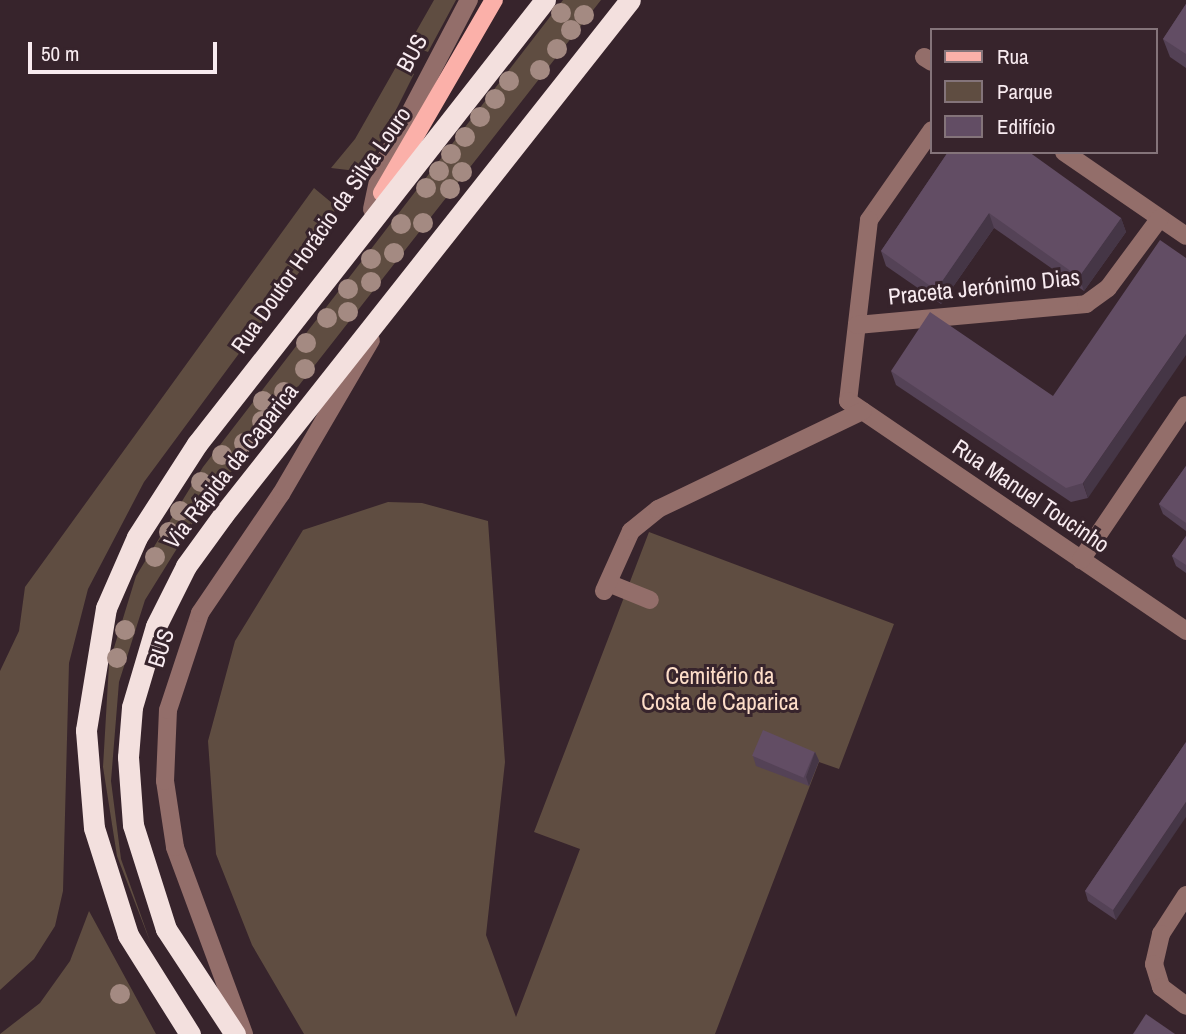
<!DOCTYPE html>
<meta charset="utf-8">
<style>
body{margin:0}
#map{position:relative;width:1186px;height:1034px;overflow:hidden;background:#37242c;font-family:"Archivo Narrow",sans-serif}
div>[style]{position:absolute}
.green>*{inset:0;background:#5f4d41}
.minor>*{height:18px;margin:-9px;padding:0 9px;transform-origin:9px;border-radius:9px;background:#936e6a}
.major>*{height:18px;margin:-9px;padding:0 9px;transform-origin:9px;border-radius:9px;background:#fbb0a9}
.highway>*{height:21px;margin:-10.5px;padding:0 10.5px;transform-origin:10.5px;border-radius:10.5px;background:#f3e0de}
.trees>*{width:20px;height:20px;margin:-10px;border-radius:50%;background:#a48a82}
.wall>*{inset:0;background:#544256}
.shaded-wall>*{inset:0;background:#453646}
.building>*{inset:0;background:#624d64;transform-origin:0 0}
span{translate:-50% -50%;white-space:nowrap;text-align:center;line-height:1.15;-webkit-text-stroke:6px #37242c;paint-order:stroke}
.street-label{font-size:23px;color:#f8ebf0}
.park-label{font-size:23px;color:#fdddc8}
.legend{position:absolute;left:930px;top:28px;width:228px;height:126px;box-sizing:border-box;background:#37242c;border:2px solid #84747a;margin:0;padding:9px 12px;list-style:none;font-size:21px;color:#f8ebf0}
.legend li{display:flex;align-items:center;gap:14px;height:35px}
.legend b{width:35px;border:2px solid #84747a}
.scale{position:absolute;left:28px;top:42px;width:189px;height:32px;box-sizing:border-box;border:4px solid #f8ebf0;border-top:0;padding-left:9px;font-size:21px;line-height:24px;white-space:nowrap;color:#f8ebf0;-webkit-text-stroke:5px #37242c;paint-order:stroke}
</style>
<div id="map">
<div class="green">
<i style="clip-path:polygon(434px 0,456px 0,428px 52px,420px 49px,408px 70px,414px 74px,365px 172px,331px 168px,355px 139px)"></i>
<i style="clip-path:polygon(563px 0,601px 0,199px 513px,145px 600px,119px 682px,111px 781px,121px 859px,151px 944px,117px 856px,103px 767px,109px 664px,136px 576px,203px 467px)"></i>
<i style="clip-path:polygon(314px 188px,332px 203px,337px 221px,144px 482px,88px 589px,69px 663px,63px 891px,55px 926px,34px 959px,0 990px,0 671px,19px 631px,25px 587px)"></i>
<i style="clip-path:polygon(388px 502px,422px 503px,488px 521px,505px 762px,486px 935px,516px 1017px,580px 849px,534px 832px,649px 532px,894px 624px,839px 769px,819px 762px,715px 1034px,304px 1034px,252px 945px,216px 854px,208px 741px,235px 641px,303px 530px)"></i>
<i style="clip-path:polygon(89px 911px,156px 1034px,0 1034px,40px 1003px,70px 961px)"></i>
</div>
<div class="minor">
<i style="left:924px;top:57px;width:9px;rotate:32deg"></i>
<i style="left:932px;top:130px;width:110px;rotate:125deg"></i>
<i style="left:869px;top:220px;width:182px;rotate:96.6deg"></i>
<i style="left:848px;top:401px;width:409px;rotate:34.2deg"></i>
<i style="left:1064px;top:152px;width:148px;rotate:34.5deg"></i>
<i style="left:372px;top:209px;width:40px;rotate:-78deg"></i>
<i style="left:380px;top:170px;width:192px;rotate:-62.4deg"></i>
<i style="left:857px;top:325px;width:230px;rotate:-5.2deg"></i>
<i style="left:1086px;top:304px;width:27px;rotate:-36deg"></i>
<i style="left:1108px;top:288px;width:87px;rotate:-53.4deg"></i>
<i style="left:1081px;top:560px;width:187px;rotate:-55.9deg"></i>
<i style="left:608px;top:583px;width:45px;rotate:22deg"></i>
<i style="left:604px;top:591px;width:66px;rotate:-65.8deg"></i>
<i style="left:631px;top:531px;width:35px;rotate:-39deg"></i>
<i style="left:658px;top:509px;width:227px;rotate:-25.6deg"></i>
<i style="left:1186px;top:895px;width:46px;rotate:122.7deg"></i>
<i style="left:1161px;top:934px;width:31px;rotate:103deg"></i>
<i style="left:1154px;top:964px;width:24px;rotate:73deg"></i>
<i style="left:1161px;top:987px;width:31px;rotate:37deg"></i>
<i style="left:244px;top:1034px;width:199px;rotate:-110.3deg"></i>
<i style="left:175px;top:847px;width:67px;rotate:-98.6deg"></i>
<i style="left:165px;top:781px;width:71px;rotate:-87.6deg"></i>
<i style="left:168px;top:710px;width:102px;rotate:-71.7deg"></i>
<i style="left:200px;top:613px;width:144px;rotate:-55.8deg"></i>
<i style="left:281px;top:494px;width:178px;rotate:-59.7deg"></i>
</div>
<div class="major">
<i style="left:382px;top:193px;width:223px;rotate:-59.9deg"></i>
</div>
<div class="highway">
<i style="left:190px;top:1034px;width:117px;rotate:-122.1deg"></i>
<i style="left:128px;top:935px;width:112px;rotate:-107.6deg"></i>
<i style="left:94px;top:828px;width:98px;rotate:-94.7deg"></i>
<i style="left:86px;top:730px;width:124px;rotate:-80.7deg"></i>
<i style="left:106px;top:608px;width:77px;rotate:-66.4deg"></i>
<i style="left:137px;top:537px;width:111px;rotate:-57.2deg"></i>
<i style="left:197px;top:444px;width:564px;rotate:-51.91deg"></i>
<i style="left:235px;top:1034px;width:126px;rotate:-123.3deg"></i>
<i style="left:166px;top:929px;width:109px;rotate:-107.6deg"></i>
<i style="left:133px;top:825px;width:68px;rotate:-94.2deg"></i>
<i style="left:128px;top:757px;width:50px;rotate:-85.4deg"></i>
<i style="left:132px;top:707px;width:84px;rotate:-73.5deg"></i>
<i style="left:156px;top:626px;width:67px;rotate:-63.4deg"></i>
<i style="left:186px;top:566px;width:63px;rotate:-54deg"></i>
<i style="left:223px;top:515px;width:656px;rotate:-51.68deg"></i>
</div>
<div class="trees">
<i style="left:561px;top:13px"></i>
<i style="left:584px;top:15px"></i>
<i style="left:571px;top:30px"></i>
<i style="left:557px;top:49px"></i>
<i style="left:540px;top:70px"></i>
<i style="left:509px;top:81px"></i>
<i style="left:495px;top:99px"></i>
<i style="left:480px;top:117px"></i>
<i style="left:465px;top:137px"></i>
<i style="left:451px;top:154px"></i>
<i style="left:439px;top:171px"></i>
<i style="left:462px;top:172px"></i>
<i style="left:426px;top:188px"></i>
<i style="left:450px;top:189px"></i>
<i style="left:423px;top:223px"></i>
<i style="left:401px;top:224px"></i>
<i style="left:394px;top:253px"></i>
<i style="left:371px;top:259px"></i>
<i style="left:371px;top:282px"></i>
<i style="left:348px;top:289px"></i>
<i style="left:348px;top:312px"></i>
<i style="left:327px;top:318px"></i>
<i style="left:306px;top:343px"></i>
<i style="left:305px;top:369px"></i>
<i style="left:284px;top:392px"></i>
<i style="left:263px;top:401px"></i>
<i style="left:262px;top:421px"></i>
<i style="left:244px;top:443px"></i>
<i style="left:222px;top:455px"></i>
<i style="left:201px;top:482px"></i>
<i style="left:180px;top:511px"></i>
<i style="left:169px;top:532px"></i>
<i style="left:155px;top:557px"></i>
<i style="left:125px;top:630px"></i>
<i style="left:117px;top:658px"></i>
<i style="left:120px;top:994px"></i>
</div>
<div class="wall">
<i style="clip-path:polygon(1186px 4px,1186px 68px,1170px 57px,1163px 39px)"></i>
<i style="clip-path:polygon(948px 152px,1121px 218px,1126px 232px,1084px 291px,994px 228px,941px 304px,886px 266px,881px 251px)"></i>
<i style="clip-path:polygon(891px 371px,1053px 396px,1088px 498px,1071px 502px,896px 385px)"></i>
<i style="clip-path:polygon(1186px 466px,1186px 531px,1163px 514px,1159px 504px)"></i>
<i style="clip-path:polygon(1186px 536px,1186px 573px,1176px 566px,1172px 556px)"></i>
<i style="clip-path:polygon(1186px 742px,1116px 920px,1088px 901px,1085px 891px)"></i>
<i style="clip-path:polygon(815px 752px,819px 761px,809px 786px,756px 766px,753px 756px)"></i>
</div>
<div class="shaded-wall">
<i style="clip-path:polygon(989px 213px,994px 228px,941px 304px,936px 290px)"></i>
<i style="clip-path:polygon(1121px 218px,1126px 232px,1084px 291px,1079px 277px)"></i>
<i style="clip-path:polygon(1186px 334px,1186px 355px,1088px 498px,1083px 483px)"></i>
<i style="clip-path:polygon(815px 752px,819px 761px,809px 786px,806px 777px)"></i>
<i style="clip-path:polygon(1186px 802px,1186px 817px,1116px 920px,1113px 910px)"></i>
</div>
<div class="building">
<i style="clip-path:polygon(1186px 4px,1186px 54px,1163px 39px)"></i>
<i style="clip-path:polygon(948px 152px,1029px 152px,1121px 218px,1079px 277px,989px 213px,936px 290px,881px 251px)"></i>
<i style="clip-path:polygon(1160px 240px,1186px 258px,1186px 334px,1083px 483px,1066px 488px,891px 371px,930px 312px,1053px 396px)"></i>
<i style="clip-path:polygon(1186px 466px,1186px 523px,1159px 504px)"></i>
<i style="clip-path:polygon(1186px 536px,1186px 565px,1172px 556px)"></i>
<i style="left:763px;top:730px;width:56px;height:28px;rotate:23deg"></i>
<i style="clip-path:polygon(1186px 742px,1186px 802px,1113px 910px,1085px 891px)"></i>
<i style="clip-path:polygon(1146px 1014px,1175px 1034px,1133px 1034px)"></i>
</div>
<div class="street-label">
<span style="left:412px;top:53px;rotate:-62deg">BUS</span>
<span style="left:321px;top:230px;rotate:-55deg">Rua Doutor Horácio da Silva Louro</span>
<span style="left:984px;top:287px;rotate:-6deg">Praceta Jerónimo Dias</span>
<span style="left:231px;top:466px;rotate:-52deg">Via Rápida da Caparica</span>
<span style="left:1031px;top:496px;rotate:34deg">Rua Manuel Toucinho</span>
<span style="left:161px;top:648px;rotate:-72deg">BUS</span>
</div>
<div class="park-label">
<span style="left:720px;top:689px">Cemitério da<br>Costa de Caparica</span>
</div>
<ul class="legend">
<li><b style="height:9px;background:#fbb0a9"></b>Rua</li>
<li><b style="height:19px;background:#5f4d41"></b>Parque</li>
<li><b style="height:19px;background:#624d64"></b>Edifício</li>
</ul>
<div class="scale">50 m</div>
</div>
